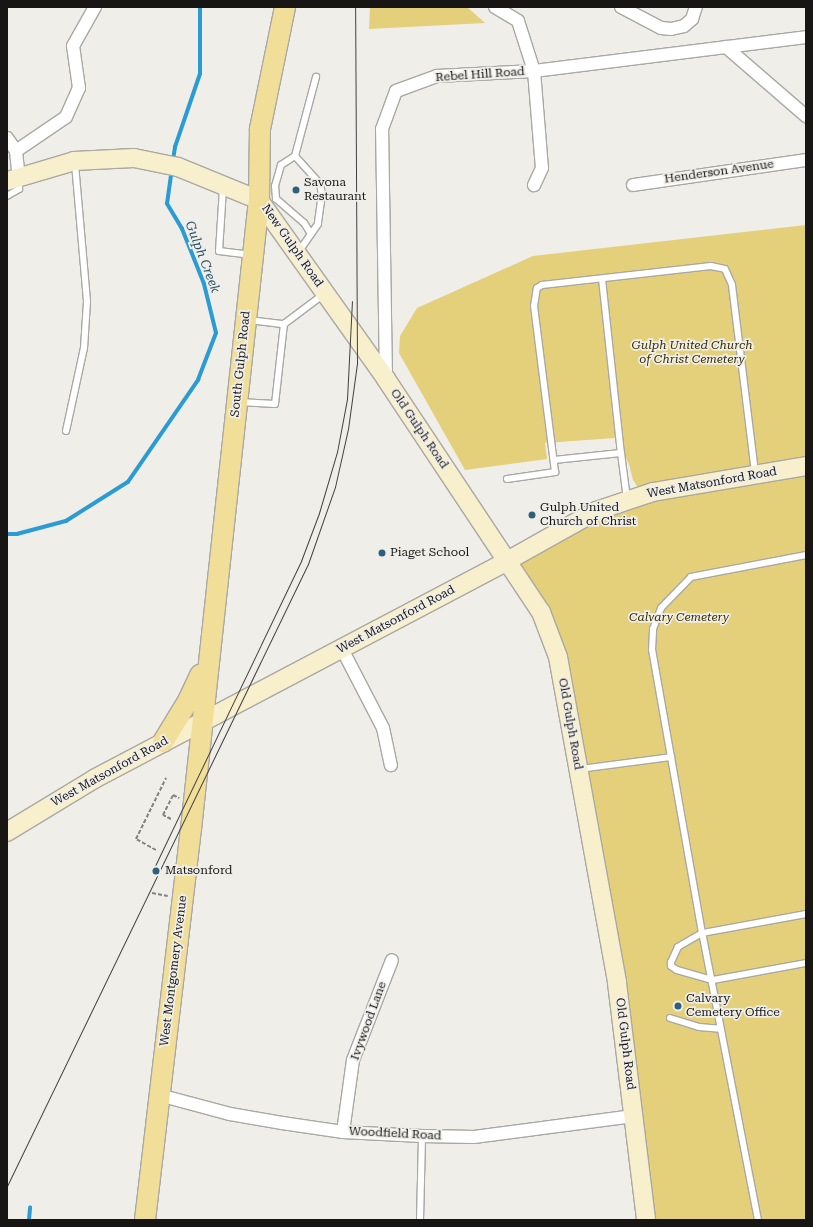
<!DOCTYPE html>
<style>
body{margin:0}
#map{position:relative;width:813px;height:1227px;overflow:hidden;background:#efeee9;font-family:"Roboto Serif",serif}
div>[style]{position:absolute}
.green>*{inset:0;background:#e4cf7b}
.stream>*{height:3.5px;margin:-1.75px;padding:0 1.75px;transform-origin:1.75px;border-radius:1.75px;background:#2b9bd4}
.path>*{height:2px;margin-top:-1px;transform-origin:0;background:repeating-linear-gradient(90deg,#848380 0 4px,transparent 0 6px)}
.roads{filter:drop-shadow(1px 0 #a9a8a4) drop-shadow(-1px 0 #a9a8a4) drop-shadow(0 1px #a9a8a4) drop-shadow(0 -1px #a9a8a4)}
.lane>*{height:6px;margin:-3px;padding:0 3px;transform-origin:3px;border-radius:3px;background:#fff}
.street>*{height:12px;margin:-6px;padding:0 6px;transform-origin:6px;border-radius:6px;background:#fff}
.secondary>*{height:18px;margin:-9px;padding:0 9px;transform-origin:9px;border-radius:9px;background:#f8efcc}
.primary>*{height:20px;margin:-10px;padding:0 10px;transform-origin:10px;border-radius:10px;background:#f1df99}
.tram>*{height:1px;margin:-0.5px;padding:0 0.5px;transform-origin:0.5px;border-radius:0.5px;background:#42413f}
.dots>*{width:11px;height:11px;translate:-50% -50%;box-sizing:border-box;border:2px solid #efeee9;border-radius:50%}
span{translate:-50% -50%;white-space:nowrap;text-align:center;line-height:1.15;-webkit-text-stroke:3.5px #efeee9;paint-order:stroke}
.street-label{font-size:12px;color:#171615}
.poi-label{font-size:12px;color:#171615}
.left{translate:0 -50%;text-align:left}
.park-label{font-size:12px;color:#392e00;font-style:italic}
.water-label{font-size:13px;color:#27526b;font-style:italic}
.frame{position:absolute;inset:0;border:8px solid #171615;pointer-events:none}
</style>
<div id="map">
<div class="green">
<i style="clip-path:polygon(370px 7px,467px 7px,485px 23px,369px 29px)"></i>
<i style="clip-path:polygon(806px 225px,806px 458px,639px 489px,633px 480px,629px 464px,615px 438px,545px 443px,547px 459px,465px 470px,399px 353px,400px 336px,417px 308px,533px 256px)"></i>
<i style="clip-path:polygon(806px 466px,806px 1220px,646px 1220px,558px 657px,507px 561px,596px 511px)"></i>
</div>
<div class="stream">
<i style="left:173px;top:160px;width:13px;rotate:-81deg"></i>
<i style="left:175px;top:147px;width:77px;rotate:-71.1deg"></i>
<i style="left:200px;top:74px;width:67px;rotate:-90deg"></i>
<i style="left:7px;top:534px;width:10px"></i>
<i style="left:17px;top:534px;width:51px;rotate:-14.9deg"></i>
<i style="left:66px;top:521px;width:73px;rotate:-32.2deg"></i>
<i style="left:128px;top:482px;width:124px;rotate:-55.5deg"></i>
<i style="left:198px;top:380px;width:50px;rotate:-69deg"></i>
<i style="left:216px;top:333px;width:50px;rotate:-103.8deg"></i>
<i style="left:204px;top:284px;width:59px;rotate:-111.8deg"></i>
<i style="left:182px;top:229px;width:29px;rotate:-121deg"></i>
<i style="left:167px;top:204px;width:34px;rotate:-82deg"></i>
<i style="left:29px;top:1220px;width:12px;rotate:-85deg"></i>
</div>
<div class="path">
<i style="left:171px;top:819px;width:9px;rotate:-153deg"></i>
<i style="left:163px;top:815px;width:22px;rotate:-63deg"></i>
<i style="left:173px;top:795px;width:7px;rotate:27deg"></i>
<i style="left:156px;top:850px;width:23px;rotate:-151deg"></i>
<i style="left:136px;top:839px;width:68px;rotate:-63.8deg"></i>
<i style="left:152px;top:893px;width:16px;rotate:11deg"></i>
</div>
<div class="roads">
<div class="lane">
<i style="left:295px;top:156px;width:38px;rotate:48deg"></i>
<i style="left:320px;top:184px;width:10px;rotate:79deg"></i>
<i style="left:322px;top:194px;width:30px;rotate:98deg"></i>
<i style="left:318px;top:224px;width:35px;rotate:125deg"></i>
<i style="left:223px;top:188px;width:63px;rotate:93.6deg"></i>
<i style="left:219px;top:251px;width:31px;rotate:7deg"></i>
<i style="left:7px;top:196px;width:14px;rotate:-30deg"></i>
<i style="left:19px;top:189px;width:9px;rotate:-90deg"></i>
<i style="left:311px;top:234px;width:13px;rotate:-122deg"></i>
<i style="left:304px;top:223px;width:37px;rotate:-139deg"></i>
<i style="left:276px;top:199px;width:13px;rotate:-94deg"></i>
<i style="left:275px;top:186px;width:22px;rotate:-74deg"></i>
<i style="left:281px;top:165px;width:17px;rotate:-33deg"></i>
<i style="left:295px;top:156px;width:82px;rotate:-75.1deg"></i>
<i style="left:602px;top:279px;width:175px;rotate:83.8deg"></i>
<i style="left:249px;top:320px;width:35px;rotate:7deg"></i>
<i style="left:284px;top:324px;width:50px;rotate:-36.9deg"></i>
<i style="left:239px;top:402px;width:36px;rotate:3deg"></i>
<i style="left:275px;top:404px;width:81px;rotate:-83.6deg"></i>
<i style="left:66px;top:431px;width:85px;rotate:-77.8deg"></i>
<i style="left:84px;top:348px;width:47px;rotate:-86.3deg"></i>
<i style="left:87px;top:301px;width:139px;rotate:-95deg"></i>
<i style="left:554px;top:460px;width:67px;rotate:-6deg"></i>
<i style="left:621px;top:453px;width:46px;rotate:82.6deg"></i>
<i style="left:507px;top:479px;width:49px;rotate:-8.3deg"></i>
<i style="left:555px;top:472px;width:167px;rotate:-97.2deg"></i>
<i style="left:534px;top:306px;width:18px;rotate:-81deg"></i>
<i style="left:537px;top:288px;width:6px;rotate:-31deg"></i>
<i style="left:542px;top:285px;width:170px;rotate:-6.4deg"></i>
<i style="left:711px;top:266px;width:14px;rotate:12deg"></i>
<i style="left:725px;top:269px;width:17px;rotate:66deg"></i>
<i style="left:732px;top:285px;width:188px;rotate:83deg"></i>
<i style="left:580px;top:769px;width:92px;rotate:-7.5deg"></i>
<i style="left:806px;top:914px;width:106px;rotate:169.6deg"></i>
<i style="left:702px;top:933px;width:28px;rotate:150deg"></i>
<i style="left:678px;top:947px;width:17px;rotate:115deg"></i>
<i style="left:671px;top:962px;width:4px;rotate:90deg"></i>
<i style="left:671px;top:966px;width:7px;rotate:34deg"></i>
<i style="left:677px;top:970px;width:37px;rotate:16deg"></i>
<i style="left:713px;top:980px;width:95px;rotate:-10.4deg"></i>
<i style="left:670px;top:1018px;width:30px;rotate:17deg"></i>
<i style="left:699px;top:1027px;width:21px;rotate:5deg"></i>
<i style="left:420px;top:1220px;width:84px;rotate:-88.6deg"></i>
<i style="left:758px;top:1220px;width:292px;rotate:-101deg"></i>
<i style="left:702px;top:933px;width:287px;rotate:-100deg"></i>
<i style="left:652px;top:650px;width:21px;rotate:-87deg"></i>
<i style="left:653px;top:629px;width:22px;rotate:-69deg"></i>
<i style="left:661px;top:608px;width:43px;rotate:-45.9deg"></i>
<i style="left:691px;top:577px;width:117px;rotate:-10.8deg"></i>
</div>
<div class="street">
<i style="left:495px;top:7px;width:27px;rotate:31deg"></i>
<i style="left:518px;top:21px;width:52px;rotate:72.3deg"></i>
<i style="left:534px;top:71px;width:97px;rotate:85.3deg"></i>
<i style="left:542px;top:168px;width:19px;rotate:115deg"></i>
<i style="left:621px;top:7px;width:45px;rotate:27.7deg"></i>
<i style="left:661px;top:28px;width:10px;rotate:6deg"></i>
<i style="left:671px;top:29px;width:13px;rotate:-13deg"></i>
<i style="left:684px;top:26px;width:11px;rotate:-41deg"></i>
<i style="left:692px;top:19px;width:13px;rotate:-72deg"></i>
<i style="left:726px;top:47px;width:106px;rotate:40.8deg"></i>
<i style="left:7px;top:138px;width:16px;rotate:55deg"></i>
<i style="left:16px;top:151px;width:60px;rotate:-34.2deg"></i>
<i style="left:66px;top:117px;width:32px;rotate:-66deg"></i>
<i style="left:79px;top:88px;width:42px;rotate:-98.1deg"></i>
<i style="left:73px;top:46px;width:45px;rotate:-60.6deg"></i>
<i style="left:16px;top:151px;width:28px;rotate:84deg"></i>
<i style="left:633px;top:185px;width:175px;rotate:-8.2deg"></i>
<i style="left:386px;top:379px;width:250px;rotate:-90.9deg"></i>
<i style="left:382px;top:129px;width:40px;rotate:-69.8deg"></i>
<i style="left:396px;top:91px;width:44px;rotate:-20.1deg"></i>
<i style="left:437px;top:76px;width:97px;rotate:-3deg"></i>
<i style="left:534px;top:71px;width:274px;rotate:-7.1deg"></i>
<i style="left:342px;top:649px;width:89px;rotate:62.6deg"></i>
<i style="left:383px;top:728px;width:38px;rotate:78deg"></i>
<i style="left:159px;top:1095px;width:73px;rotate:15deg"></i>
<i style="left:230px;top:1114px;width:53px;rotate:9.8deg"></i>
<i style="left:282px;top:1123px;width:62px;rotate:8.4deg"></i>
<i style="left:343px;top:1132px;width:79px;rotate:2.9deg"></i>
<i style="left:422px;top:1136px;width:52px;rotate:1.1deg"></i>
<i style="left:474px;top:1137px;width:161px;rotate:-7.5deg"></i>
<i style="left:343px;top:1132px;width:73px;rotate:-82.1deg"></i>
<i style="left:353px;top:1060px;width:107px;rotate:-68.7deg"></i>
</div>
<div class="secondary">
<i style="left:7px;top:181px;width:70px;rotate:-16.6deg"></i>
<i style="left:74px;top:161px;width:60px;rotate:-2.9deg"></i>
<i style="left:134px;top:158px;width:45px;rotate:11.6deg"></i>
<i style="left:178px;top:167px;width:87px;rotate:22.2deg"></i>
<i style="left:259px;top:200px;width:219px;rotate:54.6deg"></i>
<i style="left:386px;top:379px;width:280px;rotate:56.4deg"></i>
<i style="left:541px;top:612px;width:48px;rotate:69.3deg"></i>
<i style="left:558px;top:657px;width:331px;rotate:79.7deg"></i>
<i style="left:617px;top:983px;width:239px;rotate:83deg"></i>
<i style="left:7px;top:832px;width:102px;rotate:-31.3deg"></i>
<i style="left:94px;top:779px;width:467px;rotate:-27.8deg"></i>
<i style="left:507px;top:561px;width:102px;rotate:-29.3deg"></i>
<i style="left:596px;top:511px;width:60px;rotate:-18.4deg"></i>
<i style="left:653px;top:492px;width:155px;rotate:-9.6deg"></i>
</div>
<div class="primary">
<i style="left:163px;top:742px;width:48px;rotate:-58.6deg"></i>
<i style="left:188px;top:701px;width:29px;rotate:-65deg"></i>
<i style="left:145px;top:1220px;width:394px;rotate:-83.3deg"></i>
<i style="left:191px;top:829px;width:633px;rotate:-83.83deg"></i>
<i style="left:259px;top:200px;width:71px;rotate:-89.2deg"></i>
<i style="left:260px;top:129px;width:125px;rotate:-78.4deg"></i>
</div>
</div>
<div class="tram">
<i style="left:153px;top:870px;width:343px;rotate:-64.4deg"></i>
<i style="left:301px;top:561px;width:51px;rotate:-69.4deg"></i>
<i style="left:319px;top:513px;width:64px;rotate:-73.6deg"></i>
<i style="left:337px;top:452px;width:54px;rotate:-79.3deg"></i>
<i style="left:347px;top:399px;width:98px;rotate:-87.1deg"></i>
<i style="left:7px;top:1186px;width:691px;rotate:-64.18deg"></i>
<i style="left:308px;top:564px;width:82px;rotate:-70.7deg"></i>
<i style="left:335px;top:487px;width:59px;rotate:-77.4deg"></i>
<i style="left:348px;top:429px;width:67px;rotate:-82.2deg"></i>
<i style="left:357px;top:363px;width:356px;rotate:-90.3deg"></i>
</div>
<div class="dots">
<i style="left:296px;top:190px;background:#2e607d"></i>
<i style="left:532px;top:515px;background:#2e607d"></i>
<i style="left:382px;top:553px;background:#2e607d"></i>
<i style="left:156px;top:871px;background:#2e607d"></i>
<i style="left:678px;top:1006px;background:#2e607d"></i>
</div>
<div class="street-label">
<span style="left:480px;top:75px;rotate:-4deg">Rebel Hill Road</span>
<span style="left:719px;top:172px;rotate:-8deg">Henderson Avenue</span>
<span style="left:292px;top:246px;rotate:55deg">New Gulph Road</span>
<span style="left:241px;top:364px;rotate:-84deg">South Gulph Road</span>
<span style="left:419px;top:429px;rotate:56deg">Old Gulph Road</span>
<span style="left:712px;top:483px;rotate:-10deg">West Matsonford Road</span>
<span style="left:396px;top:620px;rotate:-28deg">West Matsonford Road</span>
<span style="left:570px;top:724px;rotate:80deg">Old Gulph Road</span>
<span style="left:110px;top:772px;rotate:-29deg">West Matsonford Road</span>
<span style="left:174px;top:971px;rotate:-83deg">West Montgomery Avenue</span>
<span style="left:369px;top:1021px;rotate:-70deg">Ivywood Lane</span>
<span style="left:625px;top:1044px;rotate:83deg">Old Gulph Road</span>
<span style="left:395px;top:1134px;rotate:3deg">Woodfield Road</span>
</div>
<div class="poi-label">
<span class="left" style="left:304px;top:190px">Savona<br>Restaurant</span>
<span class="left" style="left:540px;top:515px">Gulph United<br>Church of Christ</span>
<span class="left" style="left:390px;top:553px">Piaget School</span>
<span class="left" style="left:165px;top:871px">Matsonford</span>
<span class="left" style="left:686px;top:1006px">Calvary<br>Cemetery Office</span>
</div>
<div class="park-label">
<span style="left:692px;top:353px">Gulph United Church<br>of Christ Cemetery</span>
<span style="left:679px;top:618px">Calvary Cemetery</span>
</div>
<div class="water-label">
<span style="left:202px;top:257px;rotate:69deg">Gulph Creek</span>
</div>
<div class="frame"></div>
</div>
